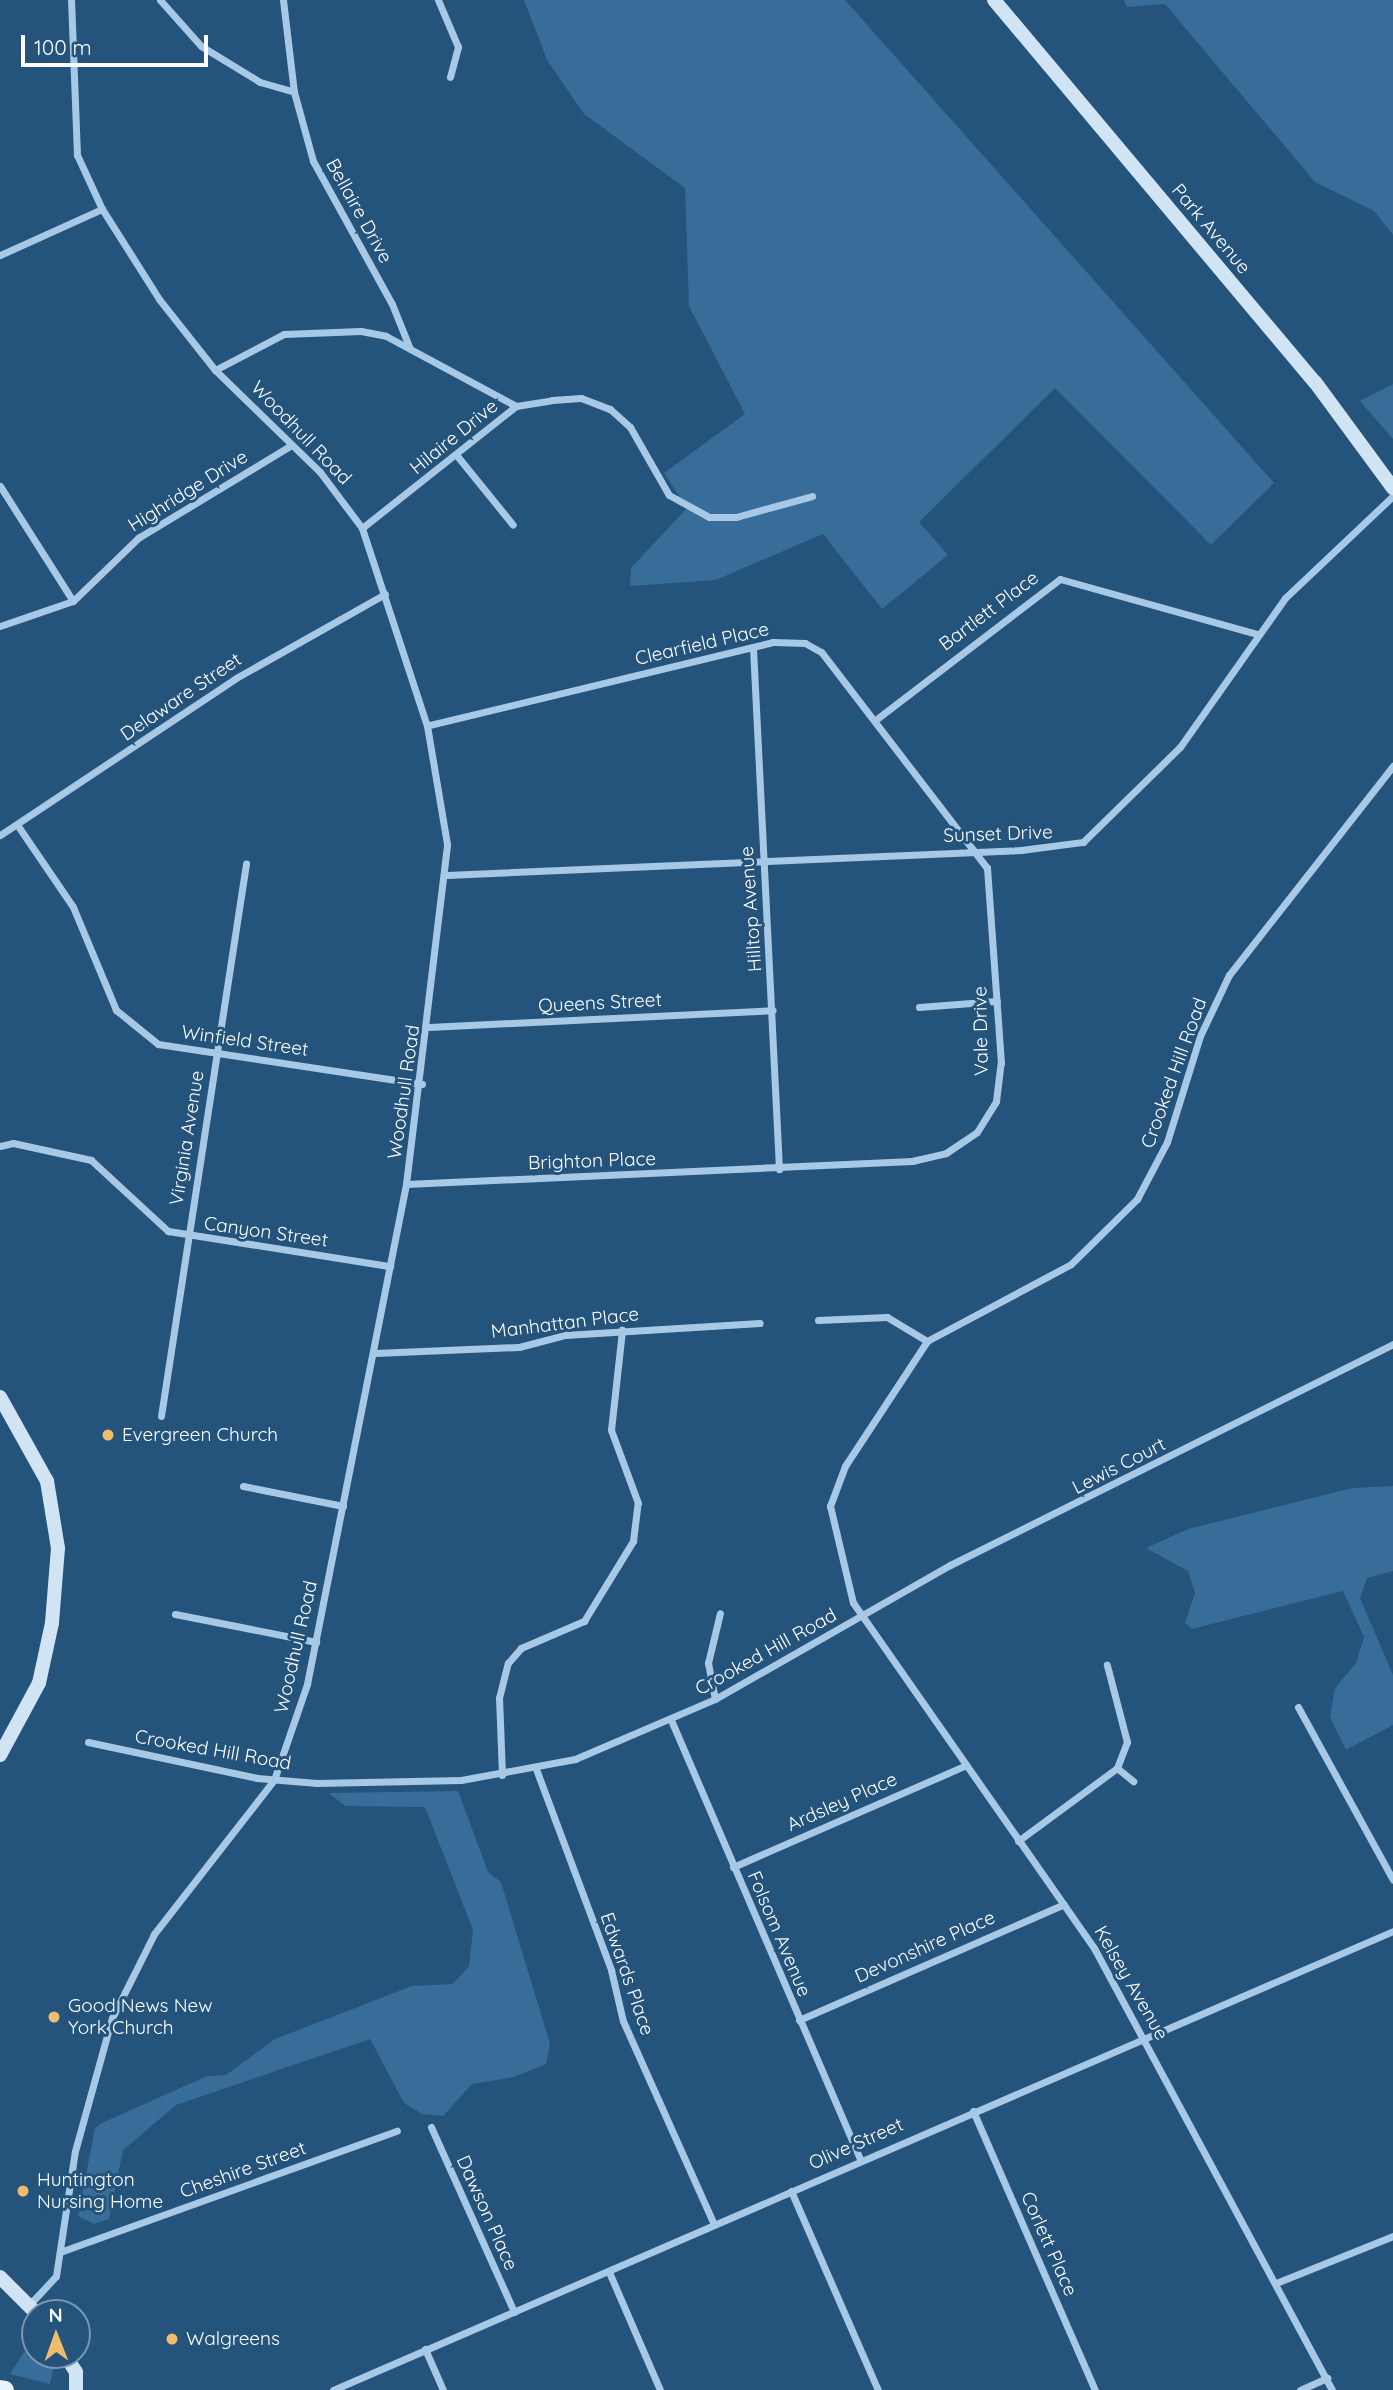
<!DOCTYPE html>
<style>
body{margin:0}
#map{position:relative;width:1393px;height:2390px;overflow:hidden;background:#24537b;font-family:Quicksand,sans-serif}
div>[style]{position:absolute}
.green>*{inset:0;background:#386d99}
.minor>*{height:7px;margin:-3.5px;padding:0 3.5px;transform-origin:3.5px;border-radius:3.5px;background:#a8c9e5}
.secondary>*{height:14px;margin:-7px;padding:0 7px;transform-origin:7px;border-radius:7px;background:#d1e4f4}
.primary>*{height:18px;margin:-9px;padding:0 9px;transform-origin:9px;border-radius:9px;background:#e8f2fc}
.dots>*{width:19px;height:19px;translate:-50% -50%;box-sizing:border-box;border:4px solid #24537b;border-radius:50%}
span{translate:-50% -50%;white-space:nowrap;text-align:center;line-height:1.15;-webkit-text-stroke:6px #24537b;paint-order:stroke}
.street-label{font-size:19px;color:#fff}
.poi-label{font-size:19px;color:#fff}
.left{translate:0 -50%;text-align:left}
.north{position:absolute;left:21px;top:2299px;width:70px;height:70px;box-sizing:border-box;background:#24537b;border:2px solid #7c98b0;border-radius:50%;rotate:359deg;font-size:19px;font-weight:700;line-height:28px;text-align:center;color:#fff}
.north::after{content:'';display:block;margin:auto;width:24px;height:32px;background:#efbc6c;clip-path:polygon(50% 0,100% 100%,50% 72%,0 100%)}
.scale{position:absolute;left:21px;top:35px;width:187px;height:32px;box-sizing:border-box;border:4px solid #fff;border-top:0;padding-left:9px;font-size:21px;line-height:24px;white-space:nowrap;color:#fff;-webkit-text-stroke:5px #24537b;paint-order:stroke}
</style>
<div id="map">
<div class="green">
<i style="clip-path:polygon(524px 0,845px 0,1274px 483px,1211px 545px,1055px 388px,919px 522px,948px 555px,882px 609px,823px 534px,716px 580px,630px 586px,631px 568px,687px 508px,664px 473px,745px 414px,689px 306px,685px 188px,584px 114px,547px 60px)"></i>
<i style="clip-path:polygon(1124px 0,1393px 0,1393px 235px,1374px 211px,1315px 182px,1165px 4px,1127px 7px)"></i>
<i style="clip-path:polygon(1393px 384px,1393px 439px,1360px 401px)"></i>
<i style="clip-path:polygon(1393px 1486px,1393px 1571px,1367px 1578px,1360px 1598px,1393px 1675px,1393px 1725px,1346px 1750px,1330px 1717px,1335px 1688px,1356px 1663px,1364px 1637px,1343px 1591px,1192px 1629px,1185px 1623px,1195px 1593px,1188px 1571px,1146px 1548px,1188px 1529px,1352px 1488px)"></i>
<i style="clip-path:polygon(458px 1791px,488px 1872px,501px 1882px,550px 2044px,546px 2064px,514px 2077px,472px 2084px,443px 2116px,422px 2114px,404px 2103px,370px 2039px,176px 2105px,123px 2150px,109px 2219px,94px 2224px,78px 2216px,95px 2128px,102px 2123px,207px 2076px,226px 2075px,275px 2039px,412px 1986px,453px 1984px,469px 1966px,473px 1930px,425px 1807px,345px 1806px,329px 1793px)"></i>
<i style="clip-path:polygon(32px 2340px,35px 2355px,45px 2355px,54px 2366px,50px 2384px,10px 2374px)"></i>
</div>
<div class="minor">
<i style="left:160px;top:0;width:62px;rotate:48.3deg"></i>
<i style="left:201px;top:46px;width:69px;rotate:31.4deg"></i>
<i style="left:260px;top:82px;width:35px;rotate:16deg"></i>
<i style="left:283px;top:0;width:93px;rotate:83.2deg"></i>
<i style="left:294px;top:92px;width:72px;rotate:74.6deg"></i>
<i style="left:313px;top:161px;width:163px;rotate:61.1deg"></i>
<i style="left:392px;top:304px;width:48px;rotate:68.2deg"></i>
<i style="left:438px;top:0;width:51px;rotate:66.9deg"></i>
<i style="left:458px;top:47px;width:31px;rotate:105deg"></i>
<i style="left:0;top:255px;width:112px;rotate:-24.3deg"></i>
<i style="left:215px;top:370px;width:78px;rotate:-27.6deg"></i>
<i style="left:284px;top:334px;width:77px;rotate:-2.2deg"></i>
<i style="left:361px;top:331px;width:25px;rotate:11deg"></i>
<i style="left:386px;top:336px;width:148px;rotate:28.3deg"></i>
<i style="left:458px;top:457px;width:87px;rotate:51deg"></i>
<i style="left:0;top:486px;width:136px;rotate:57.6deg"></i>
<i style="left:362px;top:528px;width:196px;rotate:-38.4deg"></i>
<i style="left:516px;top:406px;width:36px;rotate:-9deg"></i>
<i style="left:552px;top:400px;width:29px;rotate:-4deg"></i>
<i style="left:581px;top:398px;width:31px;rotate:21deg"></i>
<i style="left:610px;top:409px;width:27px;rotate:42deg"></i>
<i style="left:630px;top:427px;width:78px;rotate:60.2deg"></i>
<i style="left:669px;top:495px;width:46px;rotate:28.8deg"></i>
<i style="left:709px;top:517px;width:27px"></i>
<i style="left:736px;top:517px;width:79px;rotate:-15.4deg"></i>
<i style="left:0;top:626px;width:77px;rotate:-18.9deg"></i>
<i style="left:73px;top:601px;width:91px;rotate:-44.1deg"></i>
<i style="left:138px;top:538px;width:178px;rotate:-31.2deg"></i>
<i style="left:753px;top:648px;width:522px;rotate:87.14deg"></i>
<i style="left:878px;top:718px;width:229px;rotate:-37.4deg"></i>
<i style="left:1060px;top:579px;width:205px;rotate:15.6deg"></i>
<i style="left:18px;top:826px;width:98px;rotate:55.8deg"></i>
<i style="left:73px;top:907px;width:112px;rotate:67.3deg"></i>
<i style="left:116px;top:1010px;width:54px;rotate:39deg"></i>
<i style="left:158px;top:1044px;width:267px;rotate:8.6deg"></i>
<i style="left:0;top:835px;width:283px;rotate:-33.6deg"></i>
<i style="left:236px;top:678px;width:171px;rotate:-29.4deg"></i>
<i style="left:447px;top:875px;width:575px;rotate:-2.49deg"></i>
<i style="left:1021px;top:850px;width:63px;rotate:-7.4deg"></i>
<i style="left:1083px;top:842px;width:136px;rotate:-44.4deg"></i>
<i style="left:1180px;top:747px;width:182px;rotate:-54.8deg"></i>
<i style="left:1285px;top:598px;width:149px;rotate:-43.4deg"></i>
<i style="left:919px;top:1007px;width:78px;rotate:-4.4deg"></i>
<i style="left:429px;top:1027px;width:344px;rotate:-2.8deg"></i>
<i style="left:0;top:1146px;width:13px;rotate:-13deg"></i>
<i style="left:13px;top:1143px;width:80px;rotate:12.3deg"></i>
<i style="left:91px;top:1160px;width:105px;rotate:42.7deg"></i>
<i style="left:168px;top:1231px;width:225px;rotate:9deg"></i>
<i style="left:406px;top:1184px;width:507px;rotate:-2.6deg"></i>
<i style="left:912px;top:1161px;width:35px;rotate:-13deg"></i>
<i style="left:946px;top:1153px;width:37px;rotate:-34deg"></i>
<i style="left:977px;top:1132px;width:36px;rotate:-58deg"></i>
<i style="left:996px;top:1101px;width:38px;rotate:-83deg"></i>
<i style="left:1001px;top:1063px;width:196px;rotate:-94.1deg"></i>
<i style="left:987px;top:868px;width:272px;rotate:-127.5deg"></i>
<i style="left:821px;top:652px;width:18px;rotate:-151deg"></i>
<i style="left:805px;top:643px;width:32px;rotate:-178deg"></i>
<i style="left:773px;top:642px;width:356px;rotate:166.4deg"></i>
<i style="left:818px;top:1320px;width:69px;rotate:-2.5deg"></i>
<i style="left:887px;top:1317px;width:47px;rotate:31deg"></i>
<i style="left:375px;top:1353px;width:144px;rotate:-2.4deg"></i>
<i style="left:519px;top:1347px;width:48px;rotate:-14.6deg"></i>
<i style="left:565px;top:1335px;width:195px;rotate:-3.5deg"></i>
<i style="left:161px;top:1416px;width:559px;rotate:-81.25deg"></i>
<i style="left:243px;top:1486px;width:102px;rotate:11.3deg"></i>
<i style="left:175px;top:1614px;width:144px;rotate:11.2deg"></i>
<i style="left:715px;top:1699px;width:37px;rotate:-101deg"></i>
<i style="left:708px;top:1663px;width:51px;rotate:-76.5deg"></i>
<i style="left:1298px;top:1707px;width:197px;rotate:61.2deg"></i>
<i style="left:671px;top:1720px;width:478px;rotate:66.7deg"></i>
<i style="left:88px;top:1742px;width:173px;rotate:12deg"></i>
<i style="left:257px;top:1778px;width:60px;rotate:4.8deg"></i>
<i style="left:317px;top:1783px;width:144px;rotate:-1.2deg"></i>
<i style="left:461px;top:1780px;width:116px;rotate:-10.4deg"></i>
<i style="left:575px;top:1759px;width:152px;rotate:-23.2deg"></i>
<i style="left:715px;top:1699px;width:271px;rotate:-29.7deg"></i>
<i style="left:950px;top:1565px;width:495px;rotate:-26.5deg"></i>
<i style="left:1117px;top:1768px;width:21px;rotate:39deg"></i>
<i style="left:536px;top:1769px;width:215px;rotate:69.5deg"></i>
<i style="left:611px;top:1970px;width:52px;rotate:76.8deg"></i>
<i style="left:623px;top:2021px;width:222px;rotate:65.9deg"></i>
<i style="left:502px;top:1775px;width:77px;rotate:-92.2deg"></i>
<i style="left:499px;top:1698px;width:36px;rotate:-76deg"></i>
<i style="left:508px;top:1663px;width:20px;rotate:-49deg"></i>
<i style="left:521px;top:1648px;width:69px;rotate:-23.2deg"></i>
<i style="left:584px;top:1621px;width:94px;rotate:-58.5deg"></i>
<i style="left:633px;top:1541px;width:38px;rotate:-83deg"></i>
<i style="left:638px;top:1503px;width:78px;rotate:-110.3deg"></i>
<i style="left:611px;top:1430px;width:101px;rotate:-83.7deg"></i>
<i style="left:1018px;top:1841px;width:123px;rotate:-36.4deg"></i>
<i style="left:1117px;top:1768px;width:28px;rotate:-69deg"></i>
<i style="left:1127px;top:1742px;width:80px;rotate:-104.6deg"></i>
<i style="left:733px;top:1867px;width:252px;rotate:-23.6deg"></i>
<i style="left:799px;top:2020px;width:289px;rotate:-23.6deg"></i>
<i style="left:973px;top:2111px;width:305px;rotate:66.4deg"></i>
<i style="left:431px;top:2127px;width:203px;rotate:65.8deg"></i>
<i style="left:791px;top:2191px;width:217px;rotate:66.4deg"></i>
<i style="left:60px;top:2252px;width:358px;rotate:-19.8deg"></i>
<i style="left:609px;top:2272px;width:129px;rotate:66.6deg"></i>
<i style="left:1276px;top:2283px;width:126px;rotate:-21.9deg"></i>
<i style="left:30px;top:2304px;width:38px;rotate:-47deg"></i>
<i style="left:56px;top:2276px;width:126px;rotate:-81.4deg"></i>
<i style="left:75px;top:2151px;width:138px;rotate:-74.5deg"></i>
<i style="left:112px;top:2018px;width:94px;rotate:-63.4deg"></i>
<i style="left:154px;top:1934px;width:195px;rotate:-52.1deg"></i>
<i style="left:274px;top:1780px;width:102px;rotate:-71deg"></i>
<i style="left:307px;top:1684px;width:510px;rotate:-78.8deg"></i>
<i style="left:406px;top:1184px;width:342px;rotate:-83.1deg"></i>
<i style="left:447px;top:844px;width:120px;rotate:-99.6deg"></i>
<i style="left:427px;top:726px;width:208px;rotate:-108.2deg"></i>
<i style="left:362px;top:528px;width:70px;rotate:-126.9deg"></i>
<i style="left:320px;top:472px;width:146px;rotate:-135.8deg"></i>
<i style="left:215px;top:370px;width:90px;rotate:-128.3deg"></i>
<i style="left:159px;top:299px;width:107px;rotate:-122.3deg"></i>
<i style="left:102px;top:209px;width:60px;rotate:-114.8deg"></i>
<i style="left:77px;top:155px;width:155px;rotate:-92.2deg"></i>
<i style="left:425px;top:2349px;width:45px;rotate:66.3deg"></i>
<i style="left:333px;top:2390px;width:1155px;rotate:-23.41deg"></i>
<i style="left:1300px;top:2390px;width:30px;rotate:-24deg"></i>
<i style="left:1332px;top:2390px;width:502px;rotate:-118.3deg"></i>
<i style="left:1094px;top:1948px;width:421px;rotate:-124.9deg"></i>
<i style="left:853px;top:1603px;width:100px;rotate:-103.3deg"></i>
<i style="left:830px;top:1506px;width:43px;rotate:-69.4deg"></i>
<i style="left:845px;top:1466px;width:149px;rotate:-56.7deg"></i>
<i style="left:927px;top:1341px;width:163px;rotate:-28.1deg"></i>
<i style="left:1071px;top:1264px;width:93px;rotate:-44.6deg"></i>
<i style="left:1137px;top:1199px;width:64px;rotate:-62.2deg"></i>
<i style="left:1167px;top:1142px;width:111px;rotate:-72.7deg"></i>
<i style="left:1200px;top:1036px;width:68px;rotate:-64.6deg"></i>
<i style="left:1229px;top:975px;width:266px;rotate:-51.9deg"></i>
</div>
<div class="secondary">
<i style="left:994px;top:0;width:499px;rotate:50deg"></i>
<i style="left:1315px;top:382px;width:132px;rotate:53.7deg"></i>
<i style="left:0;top:1397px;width:96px;rotate:60.8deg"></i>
<i style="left:47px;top:1481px;width:68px;rotate:80.7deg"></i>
<i style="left:58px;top:1548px;width:75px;rotate:94.6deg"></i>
<i style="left:52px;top:1623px;width:61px;rotate:102.2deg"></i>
<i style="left:39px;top:1683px;width:82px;rotate:118.4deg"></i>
<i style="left:0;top:2277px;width:51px;rotate:45deg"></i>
<i style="left:65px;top:2355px;width:20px;rotate:57deg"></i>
<i style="left:76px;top:2372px;width:18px;rotate:90deg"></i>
</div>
<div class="primary">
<i style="left:0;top:2389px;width:5px;rotate:11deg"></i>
</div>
<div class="dots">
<i style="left:108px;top:1435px;background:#efbc6c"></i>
<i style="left:54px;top:2017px;background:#efbc6c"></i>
<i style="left:23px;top:2191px;background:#efbc6c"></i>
<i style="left:172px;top:2339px;background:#efbc6c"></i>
</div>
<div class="street-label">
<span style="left:359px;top:211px;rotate:61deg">Bellaire Drive</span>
<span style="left:1211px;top:229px;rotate:50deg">Park Avenue</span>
<span style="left:301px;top:433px;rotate:46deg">Woodhull Road</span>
<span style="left:454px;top:437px;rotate:-39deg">Hilaire Drive</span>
<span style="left:188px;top:491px;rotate:-32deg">Highridge Drive</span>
<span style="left:989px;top:611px;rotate:-37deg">Bartlett Place</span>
<span style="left:702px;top:644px;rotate:-13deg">Clearfield Place</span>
<span style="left:181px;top:697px;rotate:-34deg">Delaware Street</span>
<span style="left:998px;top:834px;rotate:-2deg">Sunset Drive</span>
<span style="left:751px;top:909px;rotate:-94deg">Hilltop Avenue</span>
<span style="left:600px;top:1003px;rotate:-3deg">Queens Street</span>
<span style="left:981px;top:1031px;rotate:-91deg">Vale Drive</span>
<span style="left:245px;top:1041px;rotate:8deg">Winfield Street</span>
<span style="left:1174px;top:1073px;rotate:-70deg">Crooked Hill Road</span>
<span style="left:404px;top:1092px;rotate:-82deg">Woodhull Road</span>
<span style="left:187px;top:1138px;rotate:-81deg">Virginia Avenue</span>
<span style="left:592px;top:1161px;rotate:-2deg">Brighton Place</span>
<span style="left:266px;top:1232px;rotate:8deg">Canyon Street</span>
<span style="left:565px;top:1323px;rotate:-7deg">Manhattan Place</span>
<span style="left:1119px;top:1466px;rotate:-27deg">Lewis Court</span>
<span style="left:296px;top:1647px;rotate:-77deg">Woodhull Road</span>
<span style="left:766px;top:1652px;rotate:-29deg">Crooked Hill Road</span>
<span style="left:213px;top:1750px;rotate:10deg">Crooked Hill Road</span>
<span style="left:842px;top:1802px;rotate:-24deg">Ardsley Place</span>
<span style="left:779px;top:1934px;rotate:67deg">Folsom Avenue</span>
<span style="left:925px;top:1947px;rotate:-24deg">Devonshire Place</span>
<span style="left:627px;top:1974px;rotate:71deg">Edwards Place</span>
<span style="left:1131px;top:1983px;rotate:60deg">Kelsey Avenue</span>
<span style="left:856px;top:2144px;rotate:-24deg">Olive Street</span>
<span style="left:243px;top:2170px;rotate:-20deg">Cheshire Street</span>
<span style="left:487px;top:2213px;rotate:66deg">Dawson Place</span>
<span style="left:1049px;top:2244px;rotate:66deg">Corlett Place</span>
</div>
<div class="poi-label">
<span class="left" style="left:122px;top:1435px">Evergreen Church</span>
<span class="left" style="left:68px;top:2017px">Good News New<br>York Church</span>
<span class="left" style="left:37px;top:2191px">Huntington<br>Nursing Home</span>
<span class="left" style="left:186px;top:2339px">Walgreens</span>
</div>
<div class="north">N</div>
<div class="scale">100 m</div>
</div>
